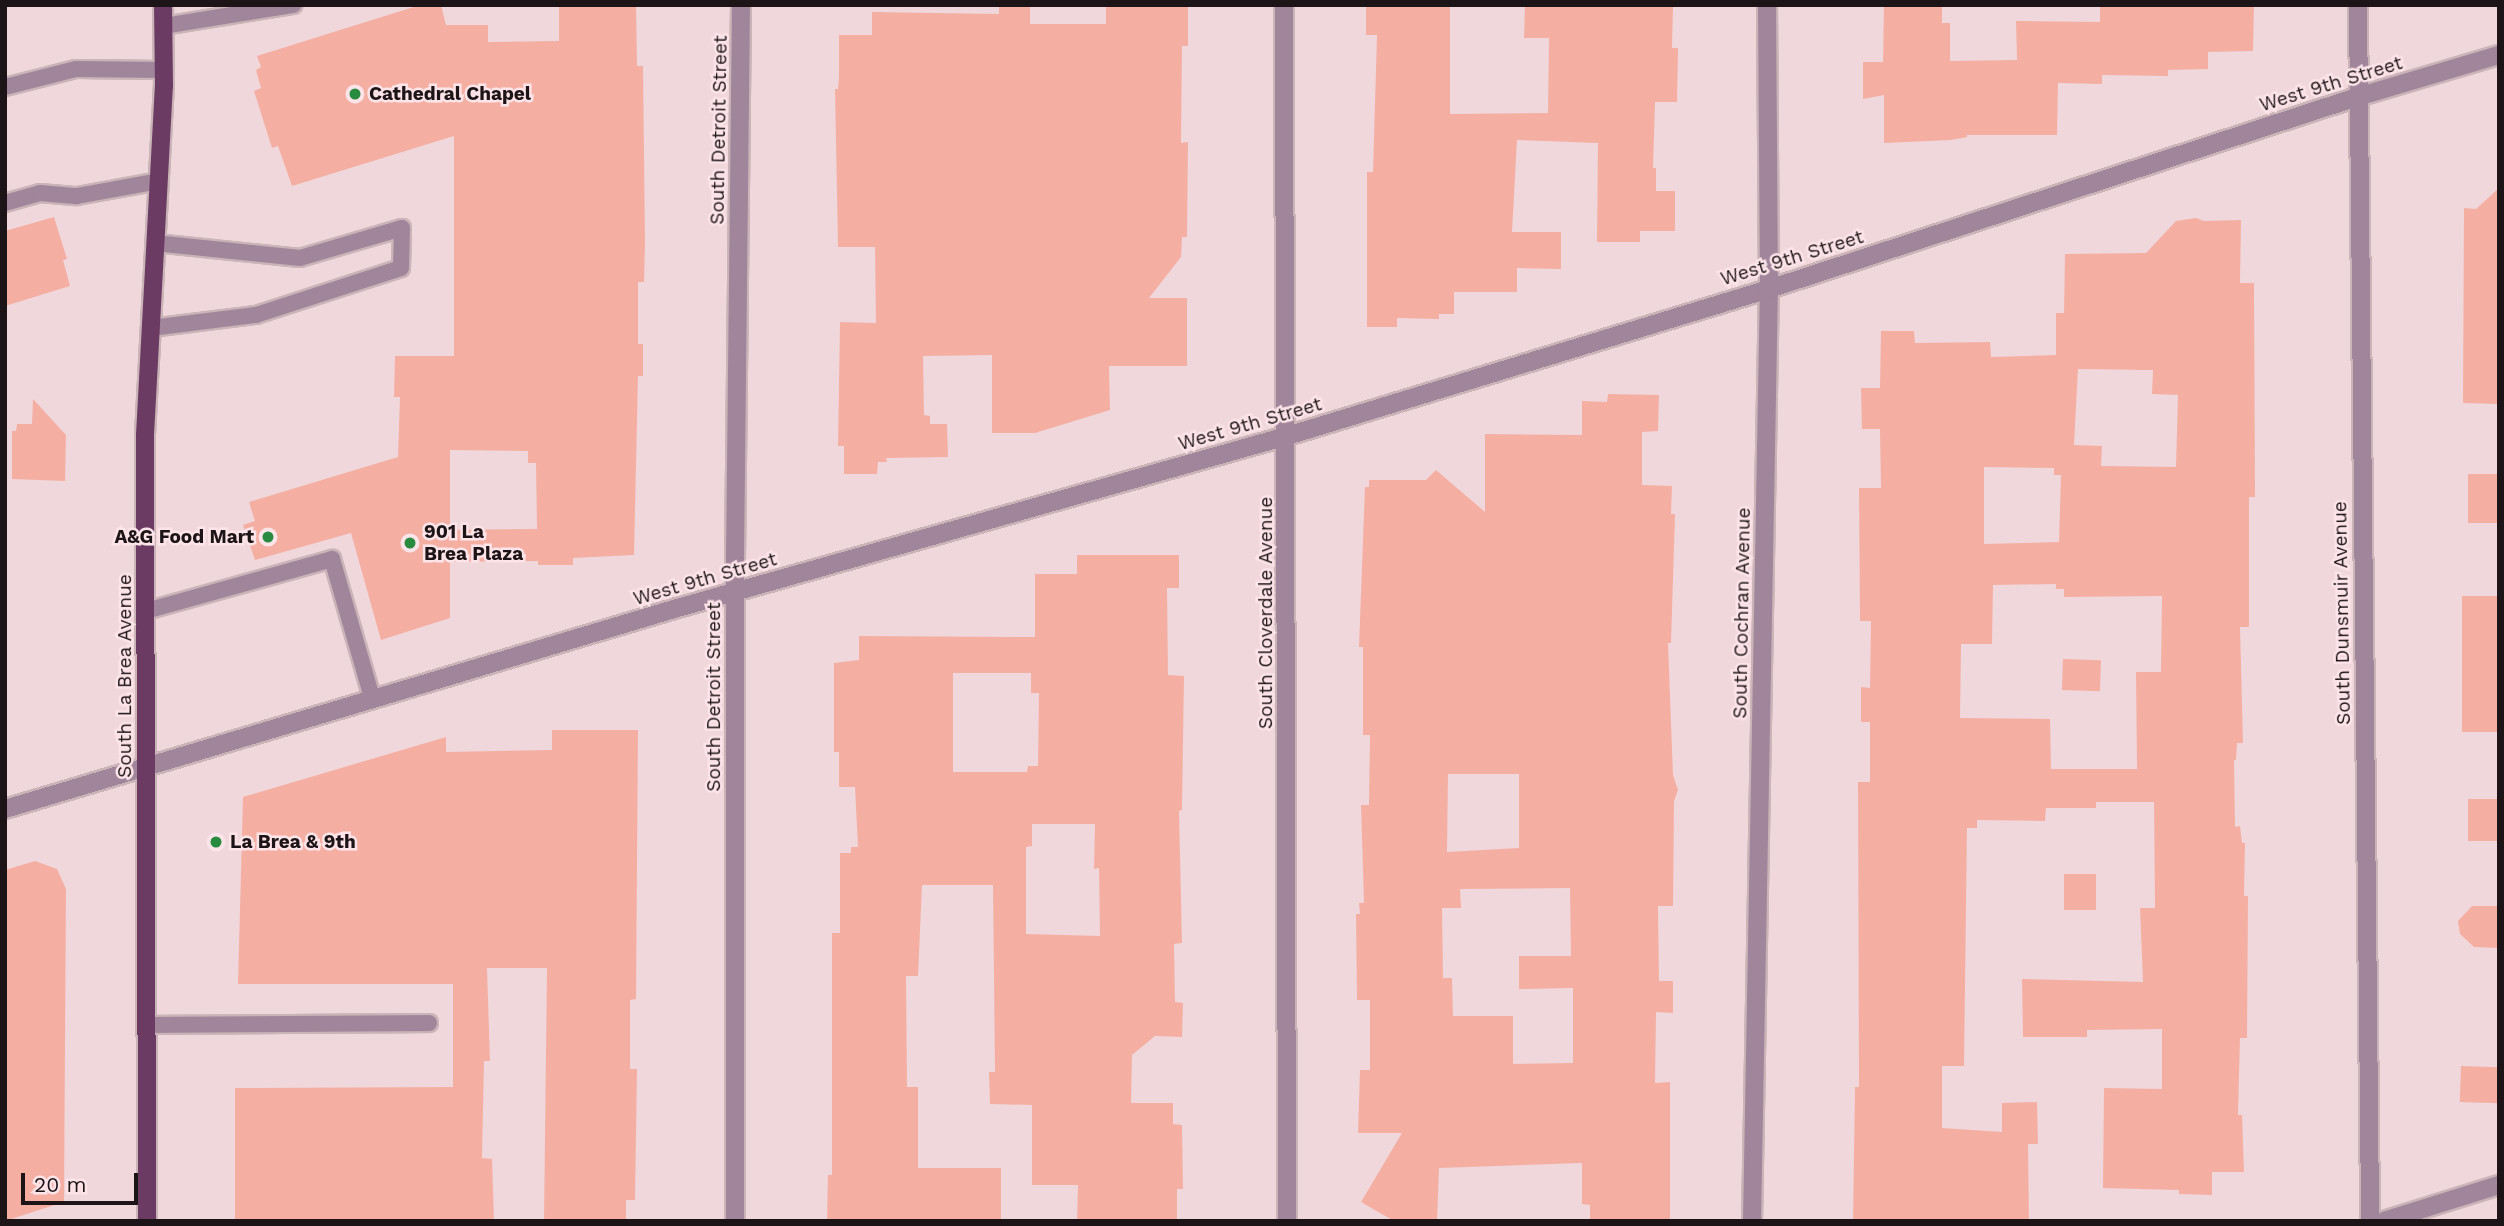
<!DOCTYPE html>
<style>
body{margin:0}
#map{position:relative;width:2504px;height:1226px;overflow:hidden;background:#f0d7dc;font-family:"Work Sans",sans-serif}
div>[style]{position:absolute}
.building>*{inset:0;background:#f4afa2;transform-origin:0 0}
.roads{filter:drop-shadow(2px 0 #cab4b8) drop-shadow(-2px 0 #cab4b8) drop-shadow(0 2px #cab4b8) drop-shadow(0 -2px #cab4b8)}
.service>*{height:16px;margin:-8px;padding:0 8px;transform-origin:8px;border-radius:8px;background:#a1859b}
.minor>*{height:18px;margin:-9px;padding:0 9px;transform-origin:9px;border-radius:9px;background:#a1859b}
.tertiary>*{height:18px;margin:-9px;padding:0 9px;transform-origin:9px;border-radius:9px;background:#a1859b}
.primary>*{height:18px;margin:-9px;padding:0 9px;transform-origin:9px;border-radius:9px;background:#6b3b64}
.dots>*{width:19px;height:19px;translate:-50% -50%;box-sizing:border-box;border:4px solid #fde4e9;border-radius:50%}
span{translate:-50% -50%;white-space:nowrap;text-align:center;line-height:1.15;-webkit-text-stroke:5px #fde4e9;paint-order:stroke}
.street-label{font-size:19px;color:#1c1416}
.poi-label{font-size:19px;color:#1c1416;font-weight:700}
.left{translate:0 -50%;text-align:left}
.right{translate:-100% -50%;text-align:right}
.frame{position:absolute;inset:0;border:7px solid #1c1416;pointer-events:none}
.scale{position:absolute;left:21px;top:1173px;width:117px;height:32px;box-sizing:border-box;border:4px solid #1c1416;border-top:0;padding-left:9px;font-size:21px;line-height:24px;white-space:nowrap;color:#1c1416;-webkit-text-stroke:5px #fde4e9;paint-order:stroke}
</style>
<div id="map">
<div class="building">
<i style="clip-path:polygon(evenodd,420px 5px,441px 5px,446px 25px,488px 25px,488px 42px,559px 41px,559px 5px,636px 5px,637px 66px,643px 66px,645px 243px,644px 282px,638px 282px,638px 344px,643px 344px,643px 376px,638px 376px,634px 555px,573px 558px,573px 565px,538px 565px,538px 561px,450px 562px,450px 618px,381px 640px,351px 533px,255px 560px,243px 525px,255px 521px,249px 502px,398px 457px,400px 397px,394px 397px,395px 356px,454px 356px,454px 136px,292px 186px,278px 146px,272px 148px,254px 91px,261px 88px,256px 70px,261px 67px,257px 56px,420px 5px,450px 450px,528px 451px,528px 463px,536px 463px,537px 529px,450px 530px,450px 450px)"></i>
<i style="clip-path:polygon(999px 5px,1030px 5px,1030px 24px,1106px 24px,1106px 5px,1188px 5px,1188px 46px,1182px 46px,1181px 143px,1188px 142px,1187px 237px,1182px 237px,1181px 257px,1149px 298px,1187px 298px,1187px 366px,1109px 366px,1110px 410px,1035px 433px,992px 433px,992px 355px,923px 356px,924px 415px,930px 416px,930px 424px,947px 424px,948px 457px,886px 458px,887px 462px,878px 462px,877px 474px,844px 474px,844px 446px,838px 446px,840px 322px,876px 323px,875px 247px,838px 247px,835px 89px,838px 89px,839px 77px,839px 35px,872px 35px,872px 12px,999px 14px)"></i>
<i style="clip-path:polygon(1366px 5px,1450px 5px,1450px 114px,1548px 113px,1549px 38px,1524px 38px,1525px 5px,1673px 7px,1672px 48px,1678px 48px,1677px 102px,1655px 102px,1653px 168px,1656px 168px,1656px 191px,1675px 191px,1675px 231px,1640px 231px,1640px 242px,1597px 242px,1598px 143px,1517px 140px,1512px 232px,1561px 232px,1561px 269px,1517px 268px,1517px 292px,1454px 292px,1454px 314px,1439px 314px,1439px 319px,1397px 318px,1397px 327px,1367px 327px,1367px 172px,1373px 172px,1377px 35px,1366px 35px)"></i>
<i style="clip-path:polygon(1884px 5px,1942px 5px,1942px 23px,1950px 23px,1950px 61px,2017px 60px,2016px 21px,2100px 22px,2100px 5px,2254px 5px,2253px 51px,2208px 52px,2208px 69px,2168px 70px,2168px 76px,2102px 75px,2102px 84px,2058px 83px,2057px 135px,1967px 135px,1967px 137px,1951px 140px,1884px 143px,1884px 95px,1863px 99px,1863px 62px,1883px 62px)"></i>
<i style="clip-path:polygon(2499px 188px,2499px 404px,2463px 403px,2464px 208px,2476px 209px)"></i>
<i style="clip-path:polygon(54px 217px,67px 259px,63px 260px,70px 286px,5px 306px,5px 231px)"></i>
<i style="clip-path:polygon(evenodd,2196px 218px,2204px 221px,2241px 220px,2240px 283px,2254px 283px,2255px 497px,2249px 497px,2249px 627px,2240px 627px,2243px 743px,2237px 743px,2236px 760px,2234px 760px,2235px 827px,2240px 826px,2242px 843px,2245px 843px,2244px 896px,2248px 896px,2247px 1038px,2240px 1038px,2238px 1115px,2242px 1115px,2244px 1172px,2212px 1172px,2212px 1195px,2179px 1194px,2179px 1190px,2103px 1188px,2104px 1088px,2162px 1089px,2162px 1029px,2087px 1030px,2087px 1037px,2023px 1037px,2022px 979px,2143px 982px,2140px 908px,2155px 908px,2154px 802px,2096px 802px,2096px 808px,2046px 808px,2045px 821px,1977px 820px,1977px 828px,1967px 828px,1964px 1066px,1942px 1066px,1942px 1128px,2002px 1132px,2002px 1103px,2037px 1102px,2038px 1144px,2028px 1144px,2029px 1221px,1853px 1221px,1855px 1087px,1859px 1087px,1858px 782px,1870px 782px,1870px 722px,1861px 722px,1861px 687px,1870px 688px,1871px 621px,1860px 621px,1859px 488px,1881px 488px,1880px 429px,1862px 429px,1861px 388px,1880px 388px,1881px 331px,1914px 331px,1915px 343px,1990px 342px,1991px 357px,2056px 355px,2056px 313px,2064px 313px,2065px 254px,2146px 253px,2176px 221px,2196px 218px,2078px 369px,2153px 370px,2152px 394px,2178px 395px,2176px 467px,2101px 466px,2102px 446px,2074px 445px,2078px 369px,2196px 218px,1984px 467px,2054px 468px,2054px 475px,2061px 475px,2059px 542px,1984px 544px,1984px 467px,2196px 218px,2056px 584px,2056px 589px,2064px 589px,2064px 597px,2162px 596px,2161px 672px,2136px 672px,2137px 769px,2051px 769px,2050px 719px,1960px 718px,1961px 644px,1992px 644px,1993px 585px,2056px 584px)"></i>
<i style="clip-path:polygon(evenodd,1608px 394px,1659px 395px,1658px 431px,1642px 432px,1642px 485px,1672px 486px,1671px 514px,1675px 514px,1671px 643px,1668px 643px,1673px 775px,1678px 790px,1674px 801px,1673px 906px,1658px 906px,1659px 981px,1673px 981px,1673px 1013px,1656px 1012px,1655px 1083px,1670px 1082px,1670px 1221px,1590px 1221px,1590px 1205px,1582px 1204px,1582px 1163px,1439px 1168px,1437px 1221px,1394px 1221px,1361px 1202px,1402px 1133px,1358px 1133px,1360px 1070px,1370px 1070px,1370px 1000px,1357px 1000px,1356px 914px,1360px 914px,1359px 903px,1364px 903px,1361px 805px,1369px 805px,1370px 735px,1363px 735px,1363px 647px,1359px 647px,1365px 487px,1369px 487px,1369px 480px,1426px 480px,1436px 470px,1485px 512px,1485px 434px,1582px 435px,1582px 401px,1607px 402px,1608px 394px,1448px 774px,1519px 774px,1519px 848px,1447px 852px,1448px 774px,1608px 394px,1570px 888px,1571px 956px,1519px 956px,1519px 989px,1573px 988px,1573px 1063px,1513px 1064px,1513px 1016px,1453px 1016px,1452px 978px,1443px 978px,1442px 908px,1461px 908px,1460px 889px,1570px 888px)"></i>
<i style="clip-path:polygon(33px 399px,66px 435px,65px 481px,12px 479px,12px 431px,16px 431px,17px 424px,32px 424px)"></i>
<i style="left:2499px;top:474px;width:49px;height:31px;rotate:90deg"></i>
<i style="clip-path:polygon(evenodd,1077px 555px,1179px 555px,1179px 588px,1167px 588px,1168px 675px,1184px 676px,1182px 810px,1179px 811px,1182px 943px,1174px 944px,1175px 1002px,1183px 1003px,1182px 1037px,1155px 1036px,1132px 1055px,1131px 1103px,1173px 1103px,1173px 1124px,1182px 1125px,1183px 1189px,1177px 1189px,1177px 1221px,1077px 1221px,1078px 1185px,1032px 1185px,1032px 1105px,990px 1104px,989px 1072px,995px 1072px,993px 885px,922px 885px,918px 976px,906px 976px,907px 1087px,918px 1087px,918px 1168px,1001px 1168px,1001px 1221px,827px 1221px,828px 1175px,832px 1175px,832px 933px,840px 933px,840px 853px,851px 853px,851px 847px,858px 847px,855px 787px,839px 787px,839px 752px,834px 752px,834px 663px,859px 660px,859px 636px,1035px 637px,1035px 574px,1077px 574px,1077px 555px,953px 673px,1031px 673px,1031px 693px,1039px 693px,1038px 766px,1028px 766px,1027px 772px,953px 772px,953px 673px,1077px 555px,1032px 824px,1095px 824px,1094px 869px,1099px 868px,1100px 936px,1026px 934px,1026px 847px,1032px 846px,1032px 824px)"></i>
<i style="left:2499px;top:596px;width:136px;height:37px;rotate:90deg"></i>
<i style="left:2063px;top:659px;width:38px;height:31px;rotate:2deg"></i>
<i style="clip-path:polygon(552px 730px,638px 730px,636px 999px,630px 1000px,630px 1069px,637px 1069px,635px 1200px,626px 1200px,626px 1221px,544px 1221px,547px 968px,487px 968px,490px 1061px,484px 1061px,482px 1158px,492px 1159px,494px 1221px,235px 1221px,235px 1088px,453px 1087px,453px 984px,238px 984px,243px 797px,446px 737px,446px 752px,552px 750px)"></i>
<i style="left:2499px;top:799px;width:42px;height:31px;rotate:90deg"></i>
<i style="clip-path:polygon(35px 861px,57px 869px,66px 889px,64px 1202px,5px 1221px,5px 870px)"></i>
<i style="left:2064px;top:874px;width:32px;height:36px"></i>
<i style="clip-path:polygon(2472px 906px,2499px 906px,2499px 948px,2474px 947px,2460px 934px,2458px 921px)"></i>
<i style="left:2461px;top:1066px;width:38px;height:36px;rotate:2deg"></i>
</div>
<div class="roads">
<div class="service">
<i style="left:163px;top:26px;width:132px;rotate:-9.2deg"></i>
<i style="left:5px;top:87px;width:73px;rotate:-14.2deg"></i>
<i style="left:76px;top:69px;width:88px;rotate:0.7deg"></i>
<i style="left:5px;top:203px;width:36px;rotate:-16deg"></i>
<i style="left:40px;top:193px;width:37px;rotate:5deg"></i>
<i style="left:77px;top:196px;width:83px;rotate:-10.4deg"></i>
<i style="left:151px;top:328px;width:106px;rotate:-7.1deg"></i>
<i style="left:256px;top:315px;width:152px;rotate:-18deg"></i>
<i style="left:401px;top:268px;width:40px;rotate:-88.6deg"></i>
<i style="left:402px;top:228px;width:106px;rotate:163.6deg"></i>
<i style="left:300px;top:258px;width:146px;rotate:-174.1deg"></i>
<i style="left:146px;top:611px;width:193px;rotate:-15.6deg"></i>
<i style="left:332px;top:559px;width:145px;rotate:73.9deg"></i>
<i style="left:147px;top:1025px;width:282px;rotate:-0.4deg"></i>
</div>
<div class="minor">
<i style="left:1284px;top:5px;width:1216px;rotate:89.86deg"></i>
<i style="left:2358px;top:5px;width:1216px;rotate:89.43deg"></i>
<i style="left:5px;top:809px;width:706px;rotate:-16.64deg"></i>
<i style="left:681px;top:607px;width:630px;rotate:-15.76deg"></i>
<i style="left:1287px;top:436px;width:504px;rotate:-16.96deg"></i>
<i style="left:1769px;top:289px;width:619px;rotate:-18.08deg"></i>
<i style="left:2357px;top:97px;width:148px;rotate:-16.5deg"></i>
<i style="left:735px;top:1221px;width:662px;rotate:-90deg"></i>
<i style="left:735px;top:559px;width:554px;rotate:-89.38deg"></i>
<i style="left:1752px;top:1221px;width:932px;rotate:-88.96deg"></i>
<i style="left:1769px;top:289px;width:284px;rotate:-90.4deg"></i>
</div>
<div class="tertiary">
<i style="left:2384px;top:1221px;width:121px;rotate:-17.4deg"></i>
</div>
<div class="primary">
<i style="left:147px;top:1221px;width:786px;rotate:-90.15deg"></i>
<i style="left:145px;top:435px;width:350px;rotate:-86.9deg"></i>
<i style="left:164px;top:86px;width:81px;rotate:-90.7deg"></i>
</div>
</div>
<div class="dots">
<i style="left:355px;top:94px;background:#298b3f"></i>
<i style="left:268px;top:537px;background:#298b3f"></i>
<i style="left:410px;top:543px;background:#298b3f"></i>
<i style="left:216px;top:842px;background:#298b3f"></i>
</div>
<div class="street-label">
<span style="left:2331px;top:84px;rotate:-17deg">West 9th Street</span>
<span style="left:719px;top:130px;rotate:-89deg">South Detroit Street</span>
<span style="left:1792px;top:258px;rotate:-17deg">West 9th Street</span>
<span style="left:1250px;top:424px;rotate:-16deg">West 9th Street</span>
<span style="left:705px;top:579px;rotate:-16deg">West 9th Street</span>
<span style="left:1266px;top:613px;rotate:-90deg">South Cloverdale Avenue</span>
<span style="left:1742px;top:613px;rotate:-89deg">South Cochran Avenue</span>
<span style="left:2342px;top:613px;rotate:-91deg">South Dunsmuir Avenue</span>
<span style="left:125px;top:676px;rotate:-90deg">South La Brea Avenue</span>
<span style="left:714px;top:697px;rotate:-90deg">South Detroit Street</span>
</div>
<div class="poi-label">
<span class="left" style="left:369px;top:94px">Cathedral Chapel</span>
<span class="left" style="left:424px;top:543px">901 La<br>Brea Plaza</span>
<span class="right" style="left:254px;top:537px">A&amp;G Food Mart</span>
<span class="left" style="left:230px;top:842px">La Brea &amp; 9th</span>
</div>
<div class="frame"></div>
<div class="scale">20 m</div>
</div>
